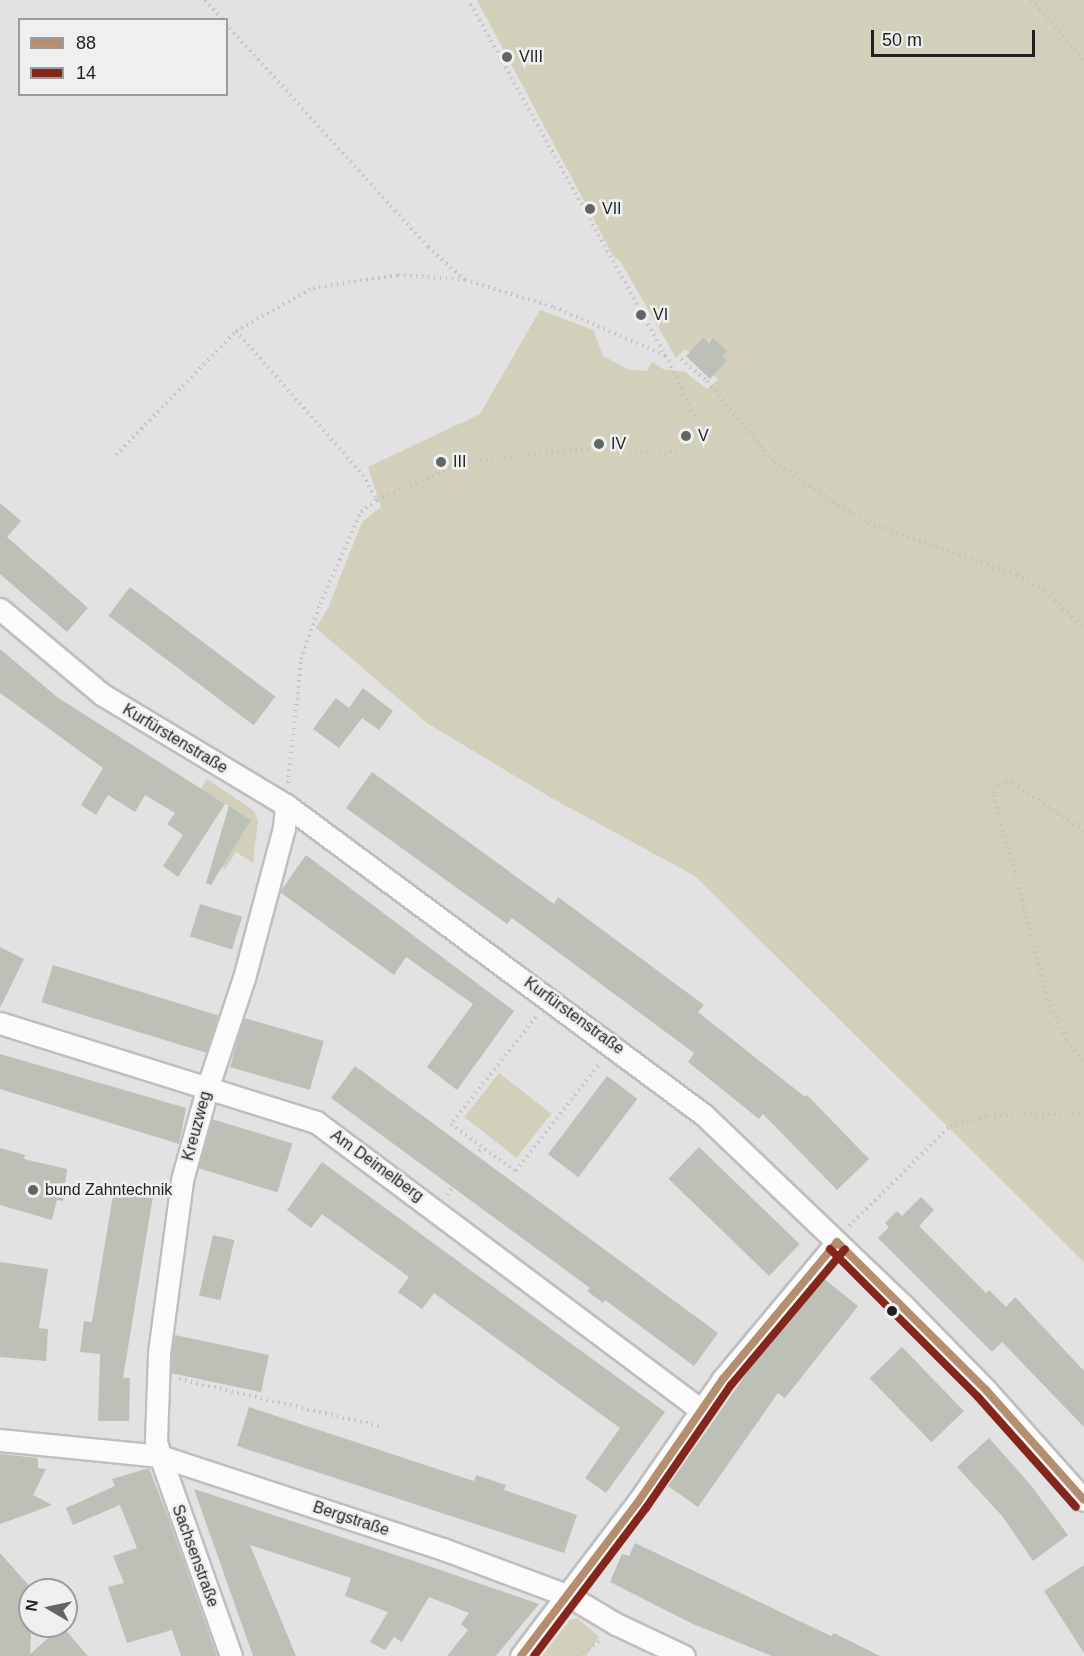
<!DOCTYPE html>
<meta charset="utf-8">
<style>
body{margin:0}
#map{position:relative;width:1084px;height:1656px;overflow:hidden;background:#e1e2e1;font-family:Arial,sans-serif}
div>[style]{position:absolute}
.green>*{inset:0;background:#d2cfba;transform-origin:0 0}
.building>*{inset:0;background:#bcc0b7;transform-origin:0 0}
.path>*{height:4px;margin-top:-2px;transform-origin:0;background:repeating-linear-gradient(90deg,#c2c3c3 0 1.5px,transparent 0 6px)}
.roads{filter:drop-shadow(2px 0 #bebfbe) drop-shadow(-2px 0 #bebfbe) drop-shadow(0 2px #bebfbe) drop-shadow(0 -2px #bebfbe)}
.street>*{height:21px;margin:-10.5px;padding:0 10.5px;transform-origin:10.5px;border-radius:10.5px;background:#fafbfa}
.bus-1>*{height:8px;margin:-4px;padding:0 4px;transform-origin:4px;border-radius:4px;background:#b58e6f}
.bus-2>*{height:8px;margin:-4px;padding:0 4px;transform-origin:4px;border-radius:4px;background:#85261c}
.dots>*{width:16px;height:16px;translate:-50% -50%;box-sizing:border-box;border:3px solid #edf0ef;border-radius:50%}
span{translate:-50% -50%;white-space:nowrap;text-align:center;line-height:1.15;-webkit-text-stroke:5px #edf0ef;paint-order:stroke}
.poi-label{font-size:16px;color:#1f2020}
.left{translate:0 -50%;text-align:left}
.street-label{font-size:16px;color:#1f2020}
.legend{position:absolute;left:18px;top:18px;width:210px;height:78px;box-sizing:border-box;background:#edf0ef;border:2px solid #9b9d9c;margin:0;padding:8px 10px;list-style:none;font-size:18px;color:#1f2020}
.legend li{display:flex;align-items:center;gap:12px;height:30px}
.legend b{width:30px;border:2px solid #9b9d9c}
.north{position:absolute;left:18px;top:1578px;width:60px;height:60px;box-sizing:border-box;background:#edf0ef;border:2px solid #9b9d9c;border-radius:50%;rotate:279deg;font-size:16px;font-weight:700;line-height:24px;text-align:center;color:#1f2020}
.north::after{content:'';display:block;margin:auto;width:21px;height:27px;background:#636464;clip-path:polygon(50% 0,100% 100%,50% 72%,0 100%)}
.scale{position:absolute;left:871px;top:30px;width:164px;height:27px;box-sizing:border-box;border:3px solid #1f2020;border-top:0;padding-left:8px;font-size:18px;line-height:21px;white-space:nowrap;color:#1f2020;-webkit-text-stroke:4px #edf0ef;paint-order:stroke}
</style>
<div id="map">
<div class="green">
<i style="clip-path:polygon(477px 0,1084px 0,1084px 1262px,695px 876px,550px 797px,427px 723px,316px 628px,328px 608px,362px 522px,381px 507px,368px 467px,480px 414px,540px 310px,593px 330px,603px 356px,630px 370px,647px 371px,652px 362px,663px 369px,685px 372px,707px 389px,718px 380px,714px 375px,727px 361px,713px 339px,690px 353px,685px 349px,676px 358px,619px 259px,615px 259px)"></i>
<i style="clip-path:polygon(207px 779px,254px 811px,258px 821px,253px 863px,236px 852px,225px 869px,222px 867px,251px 820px,201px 789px)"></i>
<i style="left:499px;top:1073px;width:66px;height:56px;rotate:38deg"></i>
<i style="clip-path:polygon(577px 1618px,599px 1637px,586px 1656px,542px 1656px,570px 1620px)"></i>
</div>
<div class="building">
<i style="clip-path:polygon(703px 338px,709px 343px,713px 338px,727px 351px,723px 356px,727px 361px,710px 379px,686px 356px)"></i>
<i style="clip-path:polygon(0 503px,21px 521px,7px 537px,88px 608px,67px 632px,0 574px)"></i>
<i style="left:130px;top:587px;width:182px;height:36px;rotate:37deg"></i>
<i style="clip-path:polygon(0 649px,57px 697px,225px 804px,178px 877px,163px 866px,183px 835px,167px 824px,175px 813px,145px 795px,135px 812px,108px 795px,96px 815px,81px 805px,103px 768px,0 693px)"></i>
<i style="clip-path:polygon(363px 688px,393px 711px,379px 730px,362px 718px,339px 748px,313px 729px,336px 698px,349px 708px)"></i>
<i style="clip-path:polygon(372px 772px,554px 904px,558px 897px,704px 1005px,698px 1012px,805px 1097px,807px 1095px,869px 1159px,837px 1190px,763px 1114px,759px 1119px,688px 1062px,694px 1053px,512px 918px,507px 924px,346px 808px)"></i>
<i style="clip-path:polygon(229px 806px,251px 820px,211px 885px,206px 883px)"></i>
<i style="clip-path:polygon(306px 855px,514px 1011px,457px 1090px,427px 1067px,473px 1004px,406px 957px,394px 975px,280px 892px)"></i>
<i style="left:200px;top:904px;width:44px;height:34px;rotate:17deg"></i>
<i style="clip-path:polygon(0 947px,24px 959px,0 1008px)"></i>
<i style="left:53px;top:965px;width:173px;height:39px;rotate:17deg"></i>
<i style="left:244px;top:1018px;width:83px;height:51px;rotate:16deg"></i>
<i style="clip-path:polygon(0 1054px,186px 1108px,179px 1144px,0 1089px)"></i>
<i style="clip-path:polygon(355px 1066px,718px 1333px,694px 1366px,605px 1300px,603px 1303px,587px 1291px,590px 1288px,331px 1098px)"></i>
<i style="left:607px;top:1076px;width:38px;height:98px;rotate:37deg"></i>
<i style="left:212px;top:1119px;width:84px;height:51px;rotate:17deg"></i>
<i style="left:699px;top:1147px;width:140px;height:44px;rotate:44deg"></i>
<i style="clip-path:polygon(0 1148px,25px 1155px,24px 1159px,67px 1169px,63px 1201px,57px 1200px,52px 1220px,0 1205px)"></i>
<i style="clip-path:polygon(322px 1162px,665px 1412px,606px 1493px,585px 1478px,620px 1428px,434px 1293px,422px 1309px,398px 1292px,409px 1277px,322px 1214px,311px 1228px,287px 1210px)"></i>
<i style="clip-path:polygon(115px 1183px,154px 1190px,123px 1378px,130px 1378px,129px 1421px,98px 1421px,100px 1354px,80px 1352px,84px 1321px,92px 1322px)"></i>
<i style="clip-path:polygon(921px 1197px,934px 1210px,919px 1226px,986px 1293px,989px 1290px,1006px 1307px,1015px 1297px,1084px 1371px,1084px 1427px,1002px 1342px,992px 1352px,878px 1238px,889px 1227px,885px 1223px,897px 1211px,902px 1216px)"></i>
<i style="left:213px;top:1235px;width:22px;height:62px;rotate:13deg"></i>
<i style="clip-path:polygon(0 1262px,48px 1269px,39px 1328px,48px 1329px,46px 1361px,0 1357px)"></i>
<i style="clip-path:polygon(823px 1278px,858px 1306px,785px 1398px,778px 1393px,698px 1507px,668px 1486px,749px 1370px)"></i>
<i style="left:175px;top:1335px;width:96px;height:38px;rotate:12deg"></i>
<i style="left:902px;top:1347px;width:89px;height:45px;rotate:46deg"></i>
<i style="clip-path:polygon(249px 1407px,474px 1481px,476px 1475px,506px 1485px,504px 1490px,577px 1515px,564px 1553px,237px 1446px)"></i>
<i style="clip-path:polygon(989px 1438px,1029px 1483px,1068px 1535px,1033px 1561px,1003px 1517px,957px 1467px)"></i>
<i style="clip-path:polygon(0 1454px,38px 1458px,38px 1468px,46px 1469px,33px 1495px,52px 1505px,0 1524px)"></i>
<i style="clip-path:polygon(149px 1468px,169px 1520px,217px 1656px,181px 1656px,172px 1630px,127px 1643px,108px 1587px,124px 1583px,113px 1556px,137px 1548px,120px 1505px,73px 1525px,66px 1508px,115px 1486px,112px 1479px)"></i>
<i style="clip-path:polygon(194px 1489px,411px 1560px,539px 1604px,496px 1656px,447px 1656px,468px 1630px,461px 1624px,469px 1613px,429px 1597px,402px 1642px,394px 1637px,385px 1650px,370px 1642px,388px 1612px,345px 1596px,351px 1578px,250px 1545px,296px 1656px,253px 1656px)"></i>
<i style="clip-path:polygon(635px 1543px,831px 1636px,834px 1633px,880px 1656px,772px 1656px,693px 1624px,610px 1582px,622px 1554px,629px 1556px)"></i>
<i style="clip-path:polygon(0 1553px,33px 1590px,30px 1654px,62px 1626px,88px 1656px,0 1656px)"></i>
<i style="clip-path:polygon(1084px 1565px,1084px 1653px,1044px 1591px)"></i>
</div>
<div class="path">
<i style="left:205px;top:0;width:27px;rotate:48deg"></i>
<i style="left:1031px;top:0;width:79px;rotate:48.1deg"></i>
<i style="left:465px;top:280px;width:93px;rotate:16.9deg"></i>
<i style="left:554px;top:307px;width:122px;rotate:23.6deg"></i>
<i style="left:236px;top:331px;width:192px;rotate:48.6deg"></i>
<i style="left:363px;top:475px;width:29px;rotate:61deg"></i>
<i style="left:681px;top:359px;width:34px;rotate:40deg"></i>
<i style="left:707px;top:381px;width:105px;rotate:50.4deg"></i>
<i style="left:774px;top:462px;width:71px;rotate:34.1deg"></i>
<i style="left:833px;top:502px;width:41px;rotate:31deg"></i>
<i style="left:868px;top:523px;width:158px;rotate:19.2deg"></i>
<i style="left:1017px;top:575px;width:33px;rotate:29deg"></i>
<i style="left:1046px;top:591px;width:54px;rotate:45.7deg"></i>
<i style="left:116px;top:455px;width:173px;rotate:-45.9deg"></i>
<i style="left:236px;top:331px;width:88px;rotate:-29.2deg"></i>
<i style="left:313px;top:288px;width:86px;rotate:-8.7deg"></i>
<i style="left:398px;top:275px;width:67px;rotate:4.3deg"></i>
<i style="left:465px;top:280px;width:50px;rotate:-138.3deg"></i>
<i style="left:428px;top:247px;width:301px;rotate:-132.2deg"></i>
<i style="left:288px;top:783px;width:125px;rotate:-84deg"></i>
<i style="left:301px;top:659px;width:58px;rotate:-70.9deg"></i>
<i style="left:320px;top:604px;width:101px;rotate:-66deg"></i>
<i style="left:361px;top:512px;width:20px;rotate:-37deg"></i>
<i style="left:377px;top:500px;width:99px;rotate:-23.2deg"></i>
<i style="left:468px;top:461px;width:132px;rotate:-5.7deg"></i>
<i style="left:599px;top:448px;width:65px;rotate:5.3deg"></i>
<i style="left:664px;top:454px;width:25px;rotate:-23deg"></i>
<i style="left:687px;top:444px;width:24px;rotate:-66deg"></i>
<i style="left:697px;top:422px;width:66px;rotate:-115deg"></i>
<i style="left:669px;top:362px;width:414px;rotate:-119deg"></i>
<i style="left:1084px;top:831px;width:86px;rotate:-145.9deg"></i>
<i style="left:1013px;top:783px;width:9px;rotate:-167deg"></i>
<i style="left:1004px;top:781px;width:9px;rotate:148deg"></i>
<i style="left:996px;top:786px;width:9px;rotate:103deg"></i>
<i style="left:994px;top:795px;width:212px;rotate:75.2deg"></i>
<i style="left:1048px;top:1000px;width:45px;rotate:65.1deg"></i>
<i style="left:1067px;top:1041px;width:27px;rotate:51deg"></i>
<i style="left:536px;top:1017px;width:137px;rotate:128.5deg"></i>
<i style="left:451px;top:1124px;width:66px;rotate:36.3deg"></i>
<i style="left:504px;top:1163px;width:14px;rotate:34deg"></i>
<i style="left:516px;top:1171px;width:138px;rotate:-52.1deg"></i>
<i style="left:447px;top:1195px;width:59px;rotate:-53.9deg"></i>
<i style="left:849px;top:1226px;width:142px;rotate:-44.7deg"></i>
<i style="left:950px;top:1126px;width:40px;rotate:-16deg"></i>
<i style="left:988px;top:1115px;width:96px;rotate:-1.2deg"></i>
<i style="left:179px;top:1379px;width:206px;rotate:13.2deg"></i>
<i style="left:578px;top:1656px;width:29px;rotate:-35deg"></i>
</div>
<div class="roads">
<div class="street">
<i style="left:0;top:609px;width:134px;rotate:39.9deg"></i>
<i style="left:103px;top:695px;width:214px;rotate:31deg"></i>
<i style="left:286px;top:805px;width:520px;rotate:36.56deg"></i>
<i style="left:704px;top:1115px;width:275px;rotate:43.7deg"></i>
<i style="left:903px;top:1305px;width:119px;rotate:45.7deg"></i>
<i style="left:986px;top:1390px;width:147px;rotate:48.3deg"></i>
<i style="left:0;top:1023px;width:331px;rotate:17.4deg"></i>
<i style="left:316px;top:1122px;width:481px;rotate:36.8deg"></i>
<i style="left:0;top:1440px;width:161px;rotate:5.7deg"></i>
<i style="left:160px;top:1456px;width:298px;rotate:18.2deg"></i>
<i style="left:443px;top:1549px;width:134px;rotate:20.5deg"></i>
<i style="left:569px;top:1596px;width:55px;rotate:30.8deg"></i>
<i style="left:616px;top:1624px;width:75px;rotate:25.2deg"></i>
<i style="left:231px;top:1656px;width:212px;rotate:-109.5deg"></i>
<i style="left:160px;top:1456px;width:16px;rotate:-105deg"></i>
<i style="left:156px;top:1441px;width:88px;rotate:-88deg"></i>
<i style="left:159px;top:1353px;width:175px;rotate:-82.4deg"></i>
<i style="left:182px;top:1180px;width:98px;rotate:-74.5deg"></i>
<i style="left:208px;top:1086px;width:114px;rotate:-71.6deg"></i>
<i style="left:244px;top:978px;width:155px;rotate:-75.1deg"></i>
<i style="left:284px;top:828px;width:23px;rotate:-85deg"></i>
<i style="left:521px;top:1656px;width:193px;rotate:-52.8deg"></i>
<i style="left:638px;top:1502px;width:150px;rotate:-55.4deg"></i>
<i style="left:723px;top:1379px;width:178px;rotate:-50.2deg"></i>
</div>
</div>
<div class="bus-1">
<i style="left:837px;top:1242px;width:210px;rotate:44.8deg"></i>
<i style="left:986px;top:1390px;width:147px;rotate:48.3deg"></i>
<i style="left:521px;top:1656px;width:193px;rotate:-52.8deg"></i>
<i style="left:638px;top:1502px;width:150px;rotate:-55.4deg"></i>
<i style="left:723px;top:1379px;width:178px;rotate:-50.2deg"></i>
</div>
<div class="bus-2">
<i style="left:830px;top:1249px;width:209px;rotate:45deg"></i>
<i style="left:978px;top:1397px;width:147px;rotate:48.3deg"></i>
<i style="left:534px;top:1656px;width:186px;rotate:-52.9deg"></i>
<i style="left:646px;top:1508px;width:150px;rotate:-55.4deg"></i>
<i style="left:731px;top:1385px;width:177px;rotate:-50deg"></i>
</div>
<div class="dots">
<i style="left:507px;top:57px;background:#636464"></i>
<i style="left:590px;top:209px;background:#636464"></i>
<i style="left:641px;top:315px;background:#636464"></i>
<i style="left:686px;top:436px;background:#636464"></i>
<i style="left:599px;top:444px;background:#636464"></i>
<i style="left:441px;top:462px;background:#636464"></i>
<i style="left:33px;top:1190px;background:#636464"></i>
<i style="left:892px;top:1311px;background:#1f2020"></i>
</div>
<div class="poi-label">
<span class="left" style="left:519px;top:57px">VIII</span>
<span class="left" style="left:602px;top:209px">VII</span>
<span class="left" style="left:653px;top:315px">VI</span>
<span class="left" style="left:698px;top:436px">V</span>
<span class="left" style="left:611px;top:444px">IV</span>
<span class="left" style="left:453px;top:462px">III</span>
<span class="left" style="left:45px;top:1190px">bund Zahntechnik</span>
</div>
<div class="street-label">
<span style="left:175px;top:739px;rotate:31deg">Kurfürstenstraße</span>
<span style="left:574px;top:1016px;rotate:36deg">Kurfürstenstraße</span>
<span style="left:197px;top:1126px;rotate:-75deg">Kreuzweg</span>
<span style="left:377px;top:1166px;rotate:36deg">Am Deimelberg</span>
<span style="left:351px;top:1519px;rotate:18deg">Bergstraße</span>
<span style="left:195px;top:1556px;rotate:70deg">Sachsenstraße</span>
</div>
<ul class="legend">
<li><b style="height:8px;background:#b58e6f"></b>88</li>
<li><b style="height:8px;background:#85261c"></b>14</li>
</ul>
<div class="north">N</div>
<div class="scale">50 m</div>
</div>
